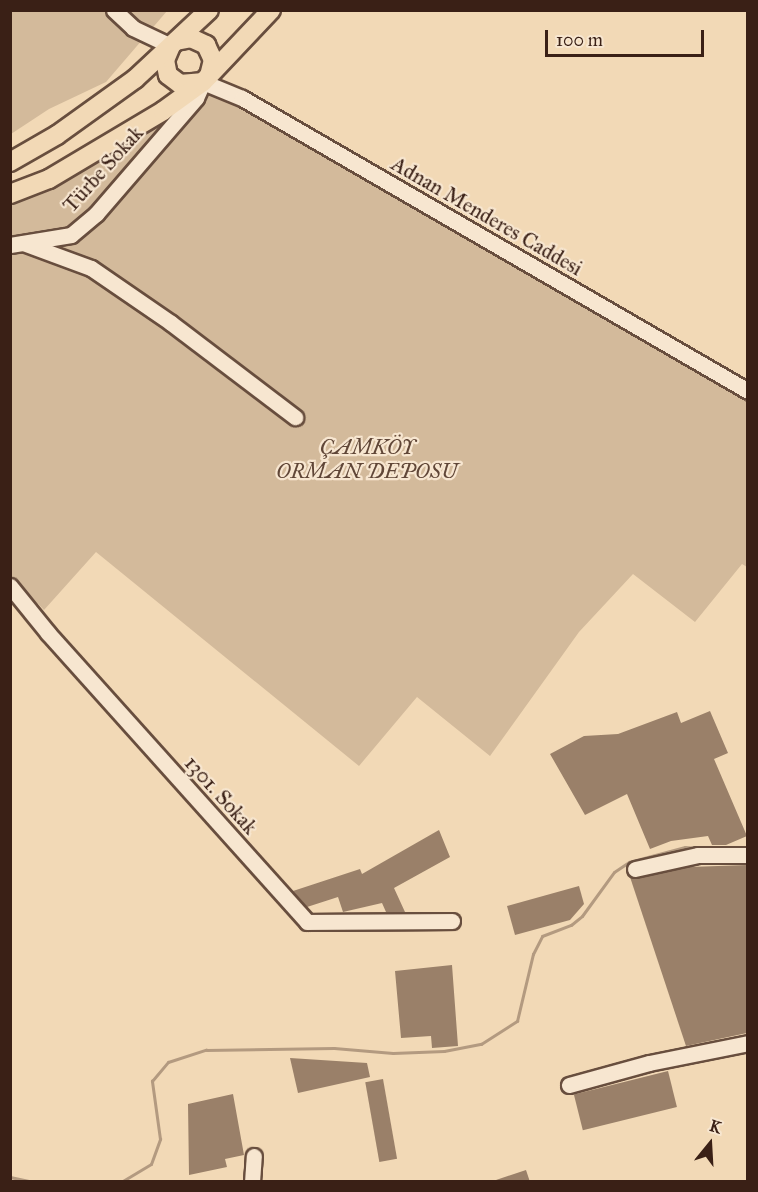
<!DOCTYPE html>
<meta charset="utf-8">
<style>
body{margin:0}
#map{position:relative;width:758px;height:1192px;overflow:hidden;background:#f2d9b6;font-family:"IM FELL Great Primer",serif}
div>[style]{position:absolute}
.green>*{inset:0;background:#d3ba9b}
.stream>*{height:3px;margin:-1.5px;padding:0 1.5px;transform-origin:1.5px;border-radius:1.5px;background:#b39a80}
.building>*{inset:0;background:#9a8069;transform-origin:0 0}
.roads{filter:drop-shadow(2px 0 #684e3e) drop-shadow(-2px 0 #684e3e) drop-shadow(0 2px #684e3e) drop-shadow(0 -2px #684e3e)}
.minor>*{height:15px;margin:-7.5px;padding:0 7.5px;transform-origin:7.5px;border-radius:7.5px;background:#f7e6d0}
.major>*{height:18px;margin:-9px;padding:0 9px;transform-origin:9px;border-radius:9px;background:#f2d9b6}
span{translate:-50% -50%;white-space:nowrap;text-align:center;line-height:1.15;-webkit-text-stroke:4.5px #f7e6d0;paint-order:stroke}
.street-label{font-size:21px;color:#3a2016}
.park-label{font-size:21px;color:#604637;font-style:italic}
.frame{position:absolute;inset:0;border:12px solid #3a2016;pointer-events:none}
.north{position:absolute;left:680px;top:1114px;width:60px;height:60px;-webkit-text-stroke:4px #f7e6d0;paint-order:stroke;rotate:18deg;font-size:16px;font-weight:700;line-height:24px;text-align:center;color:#3a2016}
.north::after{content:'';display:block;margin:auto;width:21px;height:27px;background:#3a2016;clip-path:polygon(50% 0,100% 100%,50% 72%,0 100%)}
.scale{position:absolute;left:545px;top:30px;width:159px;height:27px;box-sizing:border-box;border:3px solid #3a2016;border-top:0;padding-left:8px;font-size:18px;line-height:21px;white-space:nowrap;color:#3a2016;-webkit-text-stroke:4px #f7e6d0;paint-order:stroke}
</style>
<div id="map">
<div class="green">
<i style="clip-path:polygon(11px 11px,167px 11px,106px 82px,49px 109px,11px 134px)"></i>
<i style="clip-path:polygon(203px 82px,747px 400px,747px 567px,742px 564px,695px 622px,633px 574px,579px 632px,490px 756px,417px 697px,359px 766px,96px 552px,44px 610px,11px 575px,10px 201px)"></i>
</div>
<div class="stream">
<i style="left:10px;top:1177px;width:25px;rotate:12deg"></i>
<i style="left:121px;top:1182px;width:35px;rotate:-31deg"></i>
<i style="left:151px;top:1164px;width:27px;rotate:-70deg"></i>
<i style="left:160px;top:1139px;width:59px;rotate:-97.9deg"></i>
<i style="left:152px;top:1081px;width:25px;rotate:-50deg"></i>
<i style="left:168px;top:1062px;width:40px;rotate:-18deg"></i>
<i style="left:206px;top:1050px;width:128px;rotate:-0.9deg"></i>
<i style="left:334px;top:1048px;width:59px;rotate:4.8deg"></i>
<i style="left:393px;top:1053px;width:51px;rotate:-2.2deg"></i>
<i style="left:444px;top:1051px;width:38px;rotate:-11deg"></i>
<i style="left:481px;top:1044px;width:43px;rotate:-32.6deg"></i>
<i style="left:517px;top:1021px;width:69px;rotate:-76.6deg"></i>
<i style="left:533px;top:954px;width:20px;rotate:-63deg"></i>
<i style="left:542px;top:936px;width:31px;rotate:-21deg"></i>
<i style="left:571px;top:925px;width:14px;rotate:-39deg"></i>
<i style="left:582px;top:916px;width:54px;rotate:-54deg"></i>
<i style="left:614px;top:872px;width:18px;rotate:-34deg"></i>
<i style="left:629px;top:862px;width:58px;rotate:-15deg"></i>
<i style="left:685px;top:847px;width:13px;rotate:4deg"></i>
</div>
<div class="building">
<i style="clip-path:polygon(710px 711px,728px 753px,714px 759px,747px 836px,726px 845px,712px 845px,708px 836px,671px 841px,650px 849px,627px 794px,585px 815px,550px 754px,584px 736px,618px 734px,677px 712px,681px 723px)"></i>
<i style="clip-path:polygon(439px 830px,450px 857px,394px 888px,405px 912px,386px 912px,382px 903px,343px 912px,338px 897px,307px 907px,293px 891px,360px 869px,362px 874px)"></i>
<i style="clip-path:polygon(747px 865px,747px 1033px,686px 1046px,630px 877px,689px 867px)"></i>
<i style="clip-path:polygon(579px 886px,584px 904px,570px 920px,515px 935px,507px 906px)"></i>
<i style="clip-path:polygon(452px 965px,458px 1046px,432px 1048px,431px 1036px,401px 1038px,395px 971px)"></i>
<i style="clip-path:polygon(290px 1058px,367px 1063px,370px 1077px,298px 1093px)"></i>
<i style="left:668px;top:1071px;width:37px;height:97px;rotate:76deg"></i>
<i style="left:383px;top:1079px;width:81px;height:18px;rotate:80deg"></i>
<i style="clip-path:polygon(233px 1094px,244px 1155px,225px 1159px,227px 1167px,189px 1175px,188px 1104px)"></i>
<i style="clip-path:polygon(526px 1170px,530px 1182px,497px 1182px,496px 1180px)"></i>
</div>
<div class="roads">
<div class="minor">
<i style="left:114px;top:10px;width:26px;rotate:43deg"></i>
<i style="left:133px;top:28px;width:42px;rotate:25.3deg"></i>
<i style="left:23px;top:243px;width:72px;rotate:20.2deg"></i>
<i style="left:91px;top:268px;width:97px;rotate:34.5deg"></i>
<i style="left:171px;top:323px;width:156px;rotate:37.2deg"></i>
<i style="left:10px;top:245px;width:62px;rotate:-9.3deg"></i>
<i style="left:71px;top:235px;width:33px;rotate:-40deg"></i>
<i style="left:96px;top:214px;width:153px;rotate:-49.2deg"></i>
<i style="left:196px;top:98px;width:17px;rotate:-66deg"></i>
<i style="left:203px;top:82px;width:42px;rotate:22.3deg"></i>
<i style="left:242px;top:98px;width:585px;rotate:30.07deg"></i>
<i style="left:10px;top:586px;width:60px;rotate:51deg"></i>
<i style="left:48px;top:633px;width:388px;rotate:48.1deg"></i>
<i style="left:307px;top:922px;width:145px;rotate:-0.4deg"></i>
<i style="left:635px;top:869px;width:65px;rotate:-12.5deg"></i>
<i style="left:698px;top:855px;width:50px"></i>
<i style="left:569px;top:1085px;width:83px;rotate:-15.4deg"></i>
<i style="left:649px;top:1063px;width:101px;rotate:-11.4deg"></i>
<i style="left:252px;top:1182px;width:26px;rotate:-86deg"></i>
</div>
<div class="major">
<i style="left:176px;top:41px;width:15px;rotate:-11deg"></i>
<i style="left:191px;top:38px;width:17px;rotate:25deg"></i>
<i style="left:206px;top:45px;width:17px;rotate:65deg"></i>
<i style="left:213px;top:60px;width:16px;rotate:104deg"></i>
<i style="left:171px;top:46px;width:15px;rotate:113deg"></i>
<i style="left:165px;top:60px;width:15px;rotate:79deg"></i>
<i style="left:168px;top:75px;width:15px;rotate:37deg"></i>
<i style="left:180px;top:84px;width:21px;rotate:-5deg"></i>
<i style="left:10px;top:162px;width:54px;rotate:-29.9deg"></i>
<i style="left:57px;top:135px;width:96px;rotate:-35.7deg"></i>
<i style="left:135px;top:79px;width:101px;rotate:-43deg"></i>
<i style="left:10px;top:194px;width:42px;rotate:-21deg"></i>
<i style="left:49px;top:179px;width:133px;rotate:-30.8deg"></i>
<i style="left:163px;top:111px;width:49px;rotate:-35.9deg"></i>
<i style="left:203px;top:82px;width:99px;rotate:-46.6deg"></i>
</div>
</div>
<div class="street-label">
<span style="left:103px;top:169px;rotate:-48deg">Türbe Sokak</span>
<span style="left:487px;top:216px;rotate:30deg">Adnan Menderes Caddesi</span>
<span style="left:221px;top:795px;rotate:48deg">1301. Sokak</span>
</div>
<div class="park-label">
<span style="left:367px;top:459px">ÇAMKÖY<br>ORMAN DEPOSU</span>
</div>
<div class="frame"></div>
<div class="north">K</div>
<div class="scale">100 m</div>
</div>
